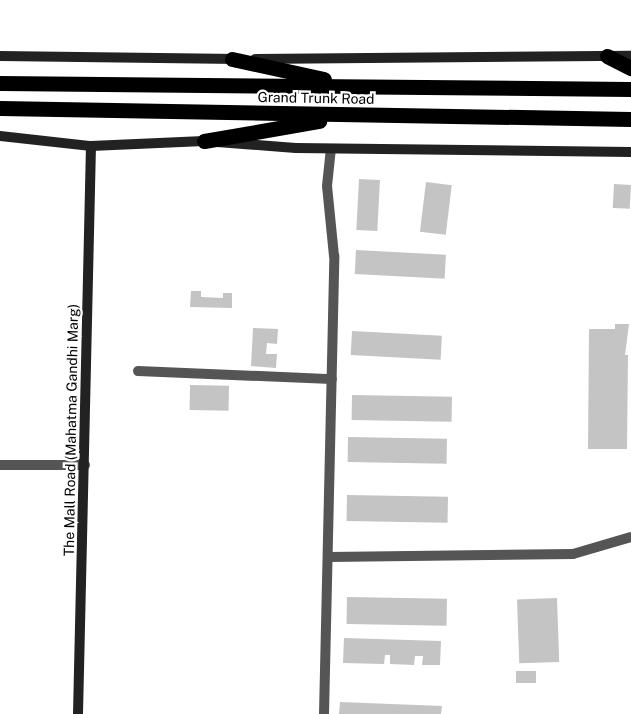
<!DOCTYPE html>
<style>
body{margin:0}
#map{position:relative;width:631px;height:714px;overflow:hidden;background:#fff;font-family:"Public Sans",sans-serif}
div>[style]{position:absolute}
.building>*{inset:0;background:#c4c4c4;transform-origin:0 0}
.street>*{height:10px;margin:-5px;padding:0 5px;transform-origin:5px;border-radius:5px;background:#555}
.secondary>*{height:10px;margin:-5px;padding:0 5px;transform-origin:5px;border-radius:5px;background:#222}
.highway>*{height:15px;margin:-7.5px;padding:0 7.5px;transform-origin:7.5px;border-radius:7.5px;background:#000}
span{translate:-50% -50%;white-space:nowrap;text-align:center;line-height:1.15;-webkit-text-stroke:4.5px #fff;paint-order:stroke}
.street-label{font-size:14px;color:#000}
</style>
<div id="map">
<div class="building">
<i style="left:359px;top:179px;width:21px;height:51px;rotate:3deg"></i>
<i style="left:426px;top:182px;width:26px;height:50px;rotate:7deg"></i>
<i style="left:614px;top:184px;width:17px;height:24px;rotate:3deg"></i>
<i style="left:356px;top:250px;width:90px;height:24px;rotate:3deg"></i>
<i style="clip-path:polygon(191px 291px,201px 291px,201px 297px,223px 298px,223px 293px,232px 293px,232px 308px,190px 307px)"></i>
<i style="clip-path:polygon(615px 324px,629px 324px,625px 355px,628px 355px,627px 449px,588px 449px,589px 329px,615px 329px)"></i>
<i style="clip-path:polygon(253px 328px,278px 329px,277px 344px,267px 343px,266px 354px,277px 354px,276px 368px,251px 366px)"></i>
<i style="left:352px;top:331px;width:90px;height:24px;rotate:3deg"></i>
<i style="left:190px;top:385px;width:39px;height:25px;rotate:1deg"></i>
<i style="left:352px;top:395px;width:100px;height:25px;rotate:1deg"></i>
<i style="left:348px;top:437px;width:99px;height:25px;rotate:1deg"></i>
<i style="left:347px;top:495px;width:101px;height:26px;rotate:1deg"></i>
<i style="left:347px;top:597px;width:100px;height:27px;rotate:1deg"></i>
<i style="left:557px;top:598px;width:64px;height:40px;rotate:88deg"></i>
<i style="clip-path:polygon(344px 638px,441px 641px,440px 665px,422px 665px,423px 656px,415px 656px,414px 665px,390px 664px,390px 655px,385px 655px,384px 664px,343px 663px)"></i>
<i style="left:516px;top:671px;width:20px;height:12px"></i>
<i style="clip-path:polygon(340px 702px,442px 706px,441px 714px,339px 714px)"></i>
</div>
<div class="street">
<i style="left:138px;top:371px;width:194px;rotate:2.4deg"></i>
<i style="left:0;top:465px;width:85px"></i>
<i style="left:329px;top:557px;width:244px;rotate:-0.7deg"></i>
<i style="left:573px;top:554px;width:60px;rotate:-16.3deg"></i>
<i style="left:324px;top:714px;width:458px;rotate:-88.7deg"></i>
<i style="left:334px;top:256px;width:70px;rotate:-95.7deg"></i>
<i style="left:327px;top:186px;width:37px;rotate:-84deg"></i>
</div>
<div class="secondary">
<i style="left:0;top:56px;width:238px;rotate:0.7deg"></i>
<i style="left:255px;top:59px;width:376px;rotate:-0.5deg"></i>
<i style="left:0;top:136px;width:92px;rotate:6.3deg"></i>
<i style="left:91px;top:146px;width:113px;rotate:-2.5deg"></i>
<i style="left:204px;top:141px;width:92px;rotate:4.4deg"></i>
<i style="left:296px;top:148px;width:335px;rotate:0.7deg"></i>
<i style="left:78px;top:714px;width:568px;rotate:-88.69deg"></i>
</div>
<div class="highway">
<i style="left:607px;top:56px;width:27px;rotate:27deg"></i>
<i style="left:232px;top:59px;width:94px;rotate:12.3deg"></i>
<i style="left:0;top:83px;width:631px;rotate:0.54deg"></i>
<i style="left:0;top:108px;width:631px;rotate:1deg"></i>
<i style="left:204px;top:141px;width:117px;rotate:-9.9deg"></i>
</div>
<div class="street-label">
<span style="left:316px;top:98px;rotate:1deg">Grand Trunk Road</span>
<span style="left:71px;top:430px;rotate:-89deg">The Mall Road (Mahatma Gandhi Marg)</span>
</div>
</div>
